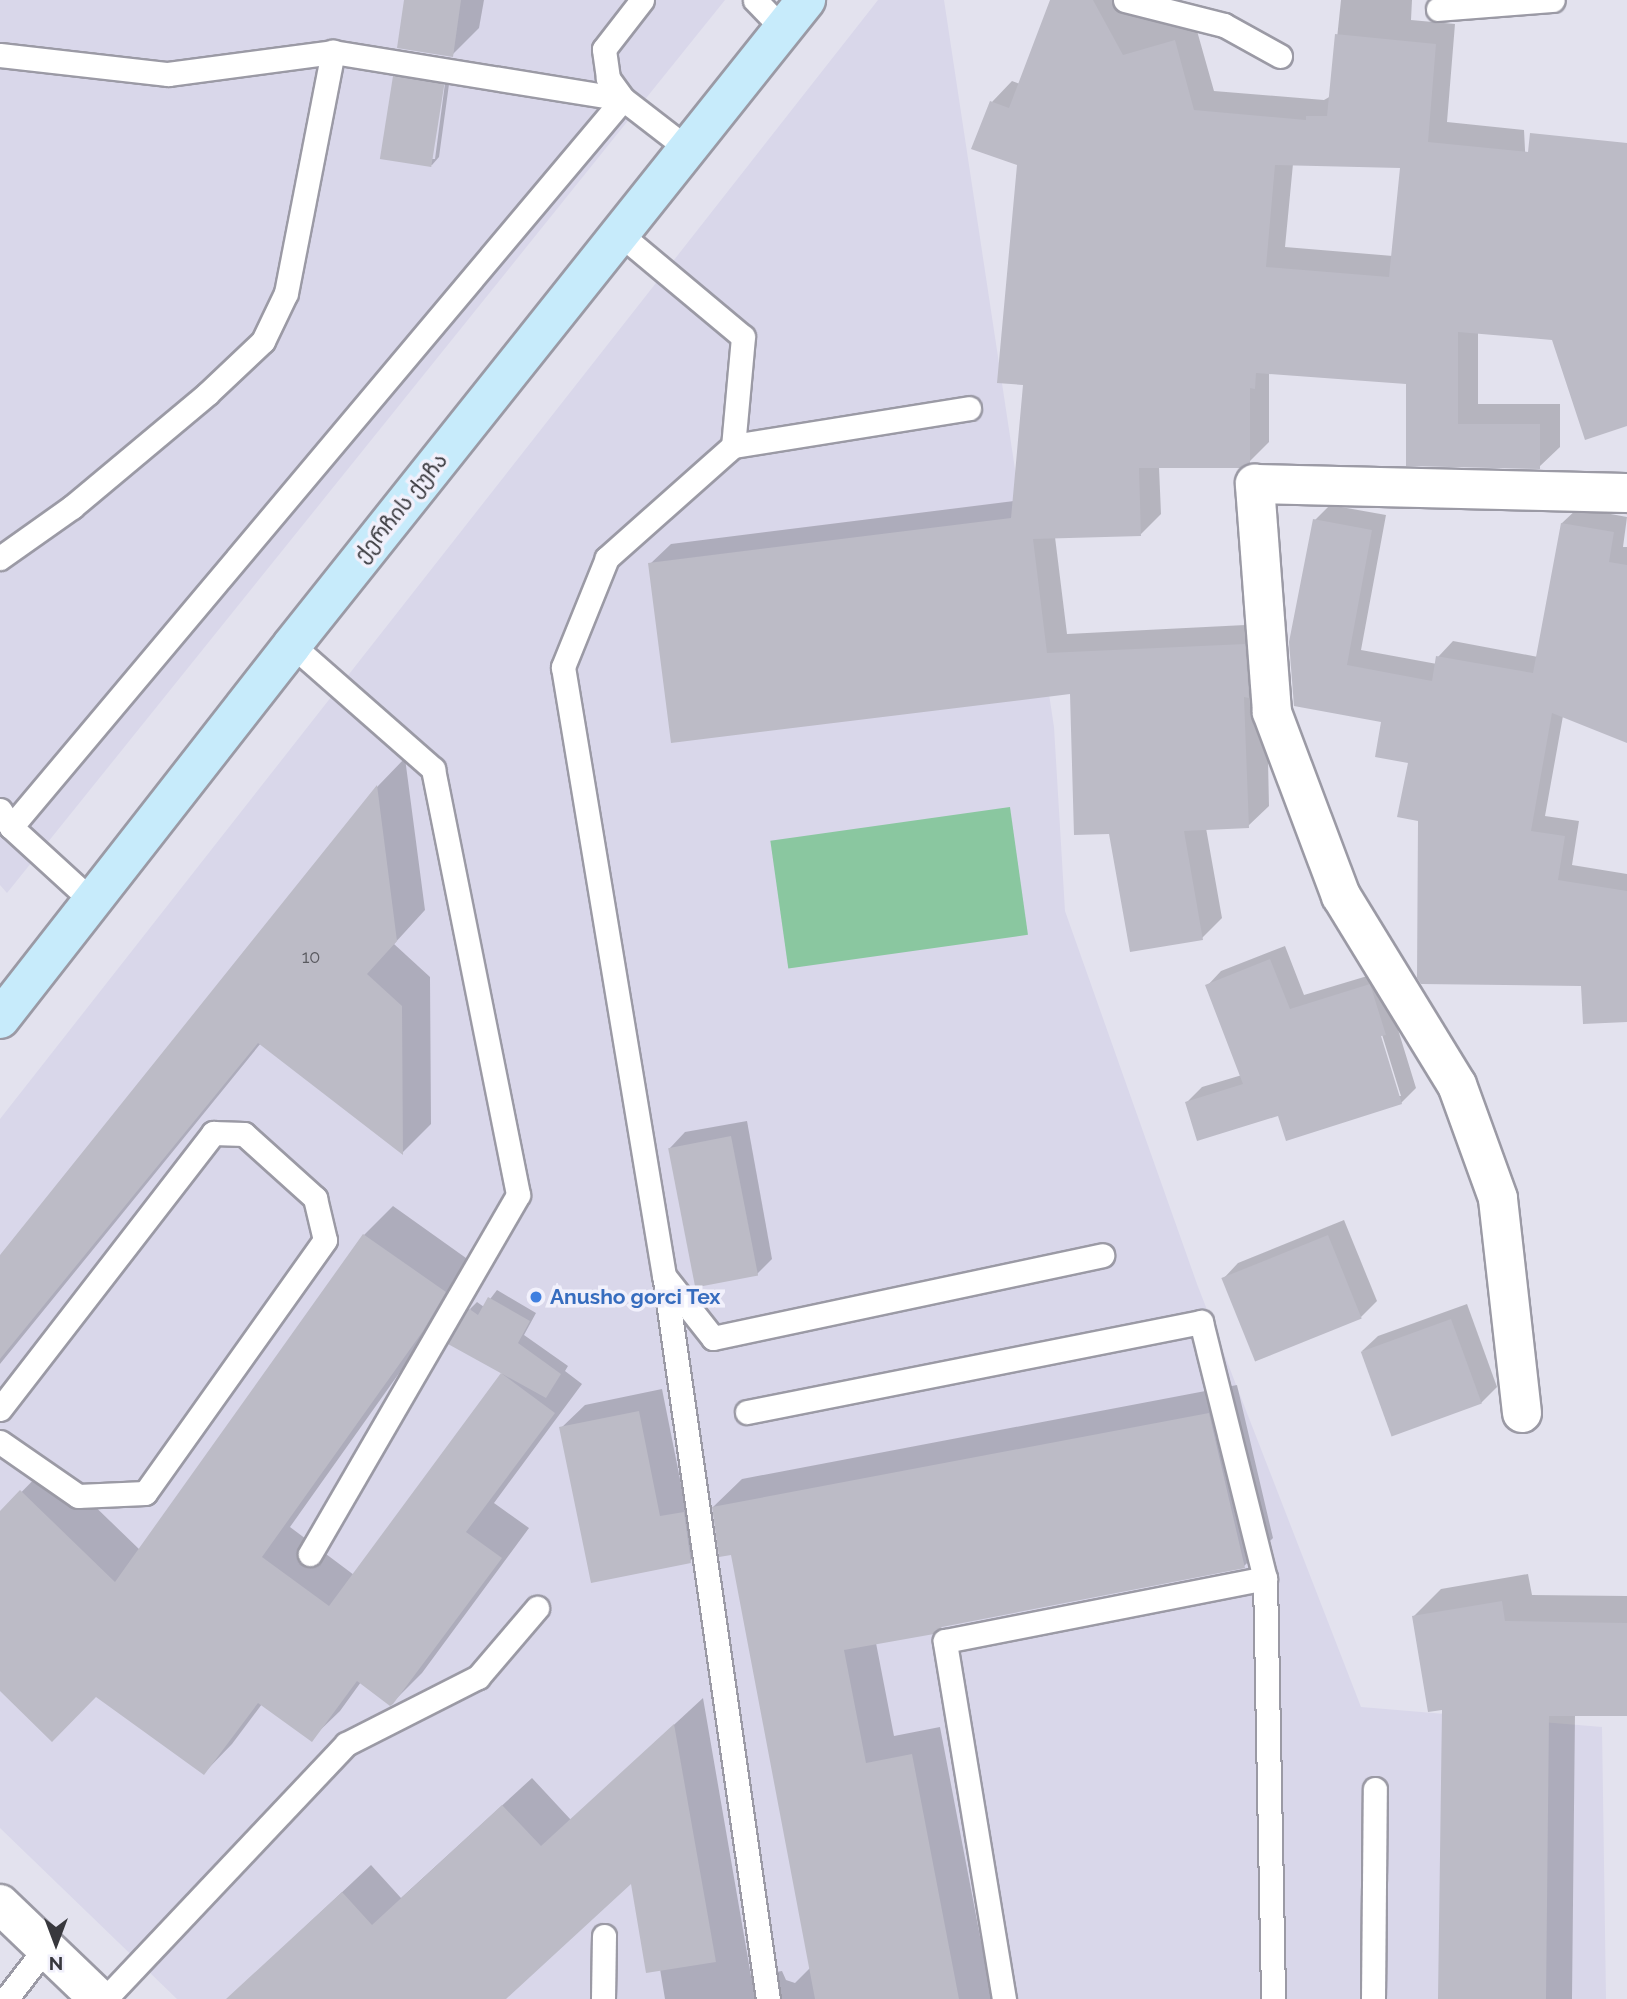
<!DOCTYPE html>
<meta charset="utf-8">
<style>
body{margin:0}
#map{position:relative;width:1627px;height:1999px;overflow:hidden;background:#e3e2ee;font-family:Raleway,"Noto Sans Georgian",sans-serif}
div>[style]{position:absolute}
.built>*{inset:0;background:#d9d7ea}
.green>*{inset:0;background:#8ac7a0;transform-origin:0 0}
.shadow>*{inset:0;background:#0003}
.building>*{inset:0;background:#bcbbc6;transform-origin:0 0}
.roads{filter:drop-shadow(2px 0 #9b9aa5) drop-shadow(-2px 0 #9b9aa5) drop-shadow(0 2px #9b9aa5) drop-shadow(0 -2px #9b9aa5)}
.service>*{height:23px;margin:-11.5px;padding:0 11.5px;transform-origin:11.5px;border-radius:11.5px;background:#fff}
.minor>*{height:38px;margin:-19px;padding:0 19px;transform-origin:19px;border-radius:19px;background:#fff}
.tertiary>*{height:38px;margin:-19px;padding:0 19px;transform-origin:19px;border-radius:19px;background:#fff}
.secondary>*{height:38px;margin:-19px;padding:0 19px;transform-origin:19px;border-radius:19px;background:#c7ebfb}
.dots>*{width:19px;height:19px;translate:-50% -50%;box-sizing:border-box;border:4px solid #f1f0fb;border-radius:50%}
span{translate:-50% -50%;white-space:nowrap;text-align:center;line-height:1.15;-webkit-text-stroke:7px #f1f0fb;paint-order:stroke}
.number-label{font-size:18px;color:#59595f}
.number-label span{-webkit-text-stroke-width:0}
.street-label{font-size:21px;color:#38383d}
.shop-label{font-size:21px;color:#366cbe;font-weight:700}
.left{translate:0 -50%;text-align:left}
.north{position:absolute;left:21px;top:1908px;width:70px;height:70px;-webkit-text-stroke:5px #f1f0fb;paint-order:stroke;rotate:180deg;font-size:19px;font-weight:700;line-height:28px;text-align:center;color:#38383d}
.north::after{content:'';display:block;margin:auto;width:24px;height:32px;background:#38383d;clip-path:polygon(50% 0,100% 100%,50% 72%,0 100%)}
</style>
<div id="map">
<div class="built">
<i style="clip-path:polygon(0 0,725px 0,7px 893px,0 885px)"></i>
<i style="clip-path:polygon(878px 0,944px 0,1054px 727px,1065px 911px,1197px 1284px,1361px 1707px,1602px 1727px,1606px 1999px,177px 1999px,0 1828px,0 1119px)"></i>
</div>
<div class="green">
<i style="left:1010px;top:807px;width:129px;height:242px;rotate:82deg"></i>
</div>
<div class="shadow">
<i style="clip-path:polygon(406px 0,484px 0,479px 28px,452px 55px)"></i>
<i style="clip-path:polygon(evenodd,1053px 0,1166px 0,1190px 6px,1214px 91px,1324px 100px,1331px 96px,1341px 0,1412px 0,1411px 20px,1455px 24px,1447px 122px,1524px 130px,1527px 188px,1627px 188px,1627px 425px,1553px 338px,1478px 332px,1478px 404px,1560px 404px,1560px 447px,1539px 467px,1408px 464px,1408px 382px,1269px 372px,1269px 442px,1249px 462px,1159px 467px,1161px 514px,1141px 534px,1055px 537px,1067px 634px,1265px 624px,1269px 806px,1248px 826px,1206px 828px,1222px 918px,1202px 938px,1110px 832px,1072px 692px,650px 564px,671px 544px,1014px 501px,1025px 383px,1018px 164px,992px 102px,1012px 81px,1020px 84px,1053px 0,1293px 164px,1402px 166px,1393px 256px,1285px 247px,1293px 164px)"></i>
<i style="clip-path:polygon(402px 69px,443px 76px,432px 159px,435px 159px,446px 76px,450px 77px,439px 157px,432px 165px,381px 158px,395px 77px)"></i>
<i style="clip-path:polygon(1330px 505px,1386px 515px,1361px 650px,1437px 664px,1438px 657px,1453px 641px,1538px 657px,1562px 523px,1578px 508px,1627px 517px,1623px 547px,1627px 547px,1627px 741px,1563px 716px,1545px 816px,1579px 821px,1572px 865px,1627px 874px,1627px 907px,1603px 969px,1420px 820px,1410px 762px,1383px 721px,1295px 705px,1315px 520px)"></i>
<i style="clip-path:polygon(405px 758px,425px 910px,394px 944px,430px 977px,431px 1124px,403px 1152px,261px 1043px,0 1364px,0 1258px,378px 786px)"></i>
<i style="clip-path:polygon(evenodd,1285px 946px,1304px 995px,1384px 971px,1400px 1019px,1396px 1023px,1416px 1088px,1401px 1103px,1279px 1114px,1187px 1102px,1202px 1087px,1242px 1075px,1207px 986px,1221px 971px,1285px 946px,1380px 1028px,1401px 1096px,1398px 1096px,1377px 1029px,1380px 1028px)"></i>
<i style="clip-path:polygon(747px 1121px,772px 1259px,756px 1275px,670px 1148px,685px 1132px)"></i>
<i style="clip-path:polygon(393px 1206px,473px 1263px,451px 1300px,290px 1527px,354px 1575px,503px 1373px,470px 1309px,477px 1302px,484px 1307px,497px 1290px,536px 1313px,524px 1335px,568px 1366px,565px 1371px,582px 1384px,494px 1503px,529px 1528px,422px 1673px,392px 1703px,361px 1682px,340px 1711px,311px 1739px,262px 1704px,232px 1744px,204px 1773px,96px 1695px,0 1689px,0 1514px,50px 1463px,140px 1550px,364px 1235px)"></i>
<i style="clip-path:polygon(1344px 1220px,1377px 1301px,1361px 1317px,1223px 1279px,1238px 1263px)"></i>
<i style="clip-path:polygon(1467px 1304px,1497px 1387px,1481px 1403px,1362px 1351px,1378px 1336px)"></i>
<i style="clip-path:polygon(1237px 1385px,1273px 1538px,1244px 1566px,942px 1626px,876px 1643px,894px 1736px,940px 1727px,992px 1999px,665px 1999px,660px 1969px,632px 1880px,504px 1999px,228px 1999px,371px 1865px,401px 1898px,532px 1778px,571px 1820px,703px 1698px,751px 1976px,782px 1971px,786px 1980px,795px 1983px,811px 1967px,732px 1553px,713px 1507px,742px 1479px)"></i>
<i style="clip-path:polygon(662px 1389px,683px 1494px,707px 1489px,714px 1537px,690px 1561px,561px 1428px,585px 1405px)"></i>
<i style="clip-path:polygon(1528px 1574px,1532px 1595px,1627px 1596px,1627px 1714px,1575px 1714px,1572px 1999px,1440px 1999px,1443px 1708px,1414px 1616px,1441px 1589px)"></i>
</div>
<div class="building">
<i style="clip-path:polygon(404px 0,461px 0,453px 57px,397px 48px)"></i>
<i style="clip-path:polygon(evenodd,1050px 0,1093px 0,1123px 55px,1175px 40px,1194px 110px,1306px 120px,1306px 116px,1327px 116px,1335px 34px,1436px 44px,1428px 142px,1528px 152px,1530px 133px,1627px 143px,1627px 426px,1585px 440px,1552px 340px,1458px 332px,1458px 424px,1540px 424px,1540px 469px,1406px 466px,1406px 384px,1256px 373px,1255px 389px,1250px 388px,1250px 464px,1241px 468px,1139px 468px,1141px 536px,1033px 539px,1047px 653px,1245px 644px,1249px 698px,1244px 697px,1249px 828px,1184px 831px,1203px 940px,1130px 952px,1109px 834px,1074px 835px,1070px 694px,671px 743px,648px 563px,1011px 518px,1023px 385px,997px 383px,1017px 165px,971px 149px,990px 101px,1009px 108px,1050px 0,1275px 165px,1400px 168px,1389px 277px,1266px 267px,1275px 165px)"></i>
<i style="left:393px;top:76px;width:52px;height:84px;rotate:9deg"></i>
<i style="clip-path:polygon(1313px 519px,1372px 530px,1347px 665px,1432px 681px,1436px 656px,1533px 673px,1561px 523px,1614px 532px,1609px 562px,1627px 565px,1627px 743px,1552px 713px,1531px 831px,1565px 836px,1558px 880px,1627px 891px,1627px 1022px,1583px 1024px,1581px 986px,1421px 984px,1417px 978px,1418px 821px,1397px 817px,1408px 763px,1375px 757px,1381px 722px,1294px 706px,1289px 642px)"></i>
<i style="clip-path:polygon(377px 785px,397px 941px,367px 974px,402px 1006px,403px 1155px,258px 1043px,0 1359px,0 1255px)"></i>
<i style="clip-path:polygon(1270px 959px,1290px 1009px,1370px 984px,1386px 1035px,1381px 1036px,1402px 1104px,1286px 1141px,1278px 1116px,1197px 1141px,1185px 1102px,1243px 1084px,1205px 985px)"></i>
<i style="left:731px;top:1136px;width:142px;height:64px;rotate:79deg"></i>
<i style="clip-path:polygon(363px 1234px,446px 1292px,423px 1331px,262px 1557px,329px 1606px,501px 1373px,555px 1413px,466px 1532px,502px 1558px,393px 1704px,390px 1706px,357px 1681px,312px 1742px,258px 1703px,204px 1775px,96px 1697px,52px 1742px,0 1691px,0 1511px,20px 1490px,115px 1582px)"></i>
<i style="left:1328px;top:1235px;width:90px;height:115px;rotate:68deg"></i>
<i style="clip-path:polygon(488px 1297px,530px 1321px,518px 1343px,561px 1374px,546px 1398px,448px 1344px,468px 1308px,478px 1315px)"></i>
<i style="left:1451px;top:1319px;width:90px;height:96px;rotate:70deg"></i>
<i style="clip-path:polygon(639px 1411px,660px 1516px,684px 1512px,691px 1563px,591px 1583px,559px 1427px)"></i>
<i style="clip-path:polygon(1209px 1413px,1245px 1568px,942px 1627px,934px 1634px,844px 1650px,866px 1763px,912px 1754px,959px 1999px,815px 1999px,731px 1555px,719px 1557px,712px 1507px)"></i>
<i style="clip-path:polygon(1502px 1601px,1505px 1621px,1627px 1623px,1627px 1716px,1549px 1716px,1546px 1999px,1438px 1999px,1442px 1710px,1428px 1712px,1412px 1616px)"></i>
<i style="clip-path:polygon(674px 1724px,716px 1962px,646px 1973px,631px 1884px,506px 1999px,226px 1999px,342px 1892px,372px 1925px,502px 1805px,541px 1846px)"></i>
</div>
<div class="roads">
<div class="service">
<i style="left:755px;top:0;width:40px;rotate:46deg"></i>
<i style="left:1125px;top:0;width:102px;rotate:14.2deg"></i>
<i style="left:1224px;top:25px;width:64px;rotate:29deg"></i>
<i style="left:1438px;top:9px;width:115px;rotate:-4.5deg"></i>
<i style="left:0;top:55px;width:169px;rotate:6.5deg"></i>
<i style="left:168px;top:74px;width:166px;rotate:-7.6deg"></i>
<i style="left:333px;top:52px;width:294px;rotate:9.2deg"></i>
<i style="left:623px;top:99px;width:82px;rotate:37.6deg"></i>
<i style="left:620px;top:234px;width:160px;rotate:39.9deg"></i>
<i style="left:743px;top:337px;width:109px;rotate:95.2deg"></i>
<i style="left:733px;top:446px;width:169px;rotate:138.4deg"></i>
<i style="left:607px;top:558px;width:118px;rotate:112deg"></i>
<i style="left:563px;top:667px;width:617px;rotate:80.58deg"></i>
<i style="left:664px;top:1276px;width:79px;rotate:51.7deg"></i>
<i style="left:713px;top:1338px;width:398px;rotate:-12deg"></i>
<i style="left:733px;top:446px;width:239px;rotate:-9.1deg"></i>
<i style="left:0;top:558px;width:88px;rotate:-35.3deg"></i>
<i style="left:72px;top:507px;width:176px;rotate:-39.9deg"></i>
<i style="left:207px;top:394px;width:77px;rotate:-43.4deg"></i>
<i style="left:263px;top:341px;width:53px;rotate:-64.4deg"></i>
<i style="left:286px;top:293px;width:246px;rotate:-79deg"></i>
<i style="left:292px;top:645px;width:188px;rotate:41.3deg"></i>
<i style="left:433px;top:769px;width:434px;rotate:78.7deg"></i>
<i style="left:518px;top:1195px;width:415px;rotate:120.1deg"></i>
<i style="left:0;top:810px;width:20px;rotate:57deg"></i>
<i style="left:11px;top:827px;width:110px;rotate:42.4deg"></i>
<i style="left:11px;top:827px;width:951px;rotate:-49.95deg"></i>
<i style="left:623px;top:99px;width:26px;rotate:-126deg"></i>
<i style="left:608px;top:78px;width:29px;rotate:-98deg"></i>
<i style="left:604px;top:49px;width:62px;rotate:-52.2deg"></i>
<i style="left:665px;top:1280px;width:726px;rotate:81.85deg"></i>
<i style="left:0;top:1409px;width:349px;rotate:-52.3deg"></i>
<i style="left:213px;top:1133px;width:31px;rotate:2deg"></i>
<i style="left:244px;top:1134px;width:96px;rotate:42deg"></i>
<i style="left:315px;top:1198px;width:43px;rotate:76.6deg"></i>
<i style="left:325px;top:1240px;width:310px;rotate:125.4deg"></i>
<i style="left:145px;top:1493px;width:67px;rotate:177.4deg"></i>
<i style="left:78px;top:1496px;width:95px;rotate:-145.3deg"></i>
<i style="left:747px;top:1412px;width:463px;rotate:-11.2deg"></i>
<i style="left:1201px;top:1322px;width:264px;rotate:76deg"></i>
<i style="left:1265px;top:1578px;width:421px;rotate:88.9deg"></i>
<i style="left:6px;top:1999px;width:67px;rotate:-52.3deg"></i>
<i style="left:105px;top:1999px;width:351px;rotate:-46.6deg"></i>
<i style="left:346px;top:1744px;width:148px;rotate:-26.9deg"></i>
<i style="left:478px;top:1677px;width:91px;rotate:-49.5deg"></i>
<i style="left:603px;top:1999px;width:63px;rotate:-89.1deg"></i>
<i style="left:1004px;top:1999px;width:363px;rotate:-99.4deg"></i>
<i style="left:945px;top:1641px;width:326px;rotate:-11.1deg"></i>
<i style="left:1373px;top:1999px;width:210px;rotate:-89.5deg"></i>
</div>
<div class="minor">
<i style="left:1522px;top:1413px;width:216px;rotate:-96.4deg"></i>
<i style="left:1498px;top:1198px;width:120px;rotate:-109.9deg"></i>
<i style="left:1457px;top:1085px;width:222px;rotate:-121.5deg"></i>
<i style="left:1341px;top:896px;width:197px;rotate:-110.6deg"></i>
<i style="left:1272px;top:712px;width:229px;rotate:-94.3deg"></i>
<i style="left:1255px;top:484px;width:372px;rotate:1.4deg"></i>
</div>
<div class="tertiary">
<i style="left:0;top:1904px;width:137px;rotate:43.8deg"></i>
</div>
<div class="secondary">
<i style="left:0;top:1019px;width:474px;rotate:-52deg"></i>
<i style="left:292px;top:645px;width:825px;rotate:-51.45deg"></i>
</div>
</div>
<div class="dots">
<i style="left:536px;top:1297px;background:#3f7fe0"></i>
</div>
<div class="number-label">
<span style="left:311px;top:957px">10</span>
</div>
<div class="street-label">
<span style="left:401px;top:508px;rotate:-51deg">ქერჩის ქუჩა</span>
</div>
<div class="shop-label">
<span class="left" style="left:550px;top:1297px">Anusho gorci Tex</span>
</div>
<div class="north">N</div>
</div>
